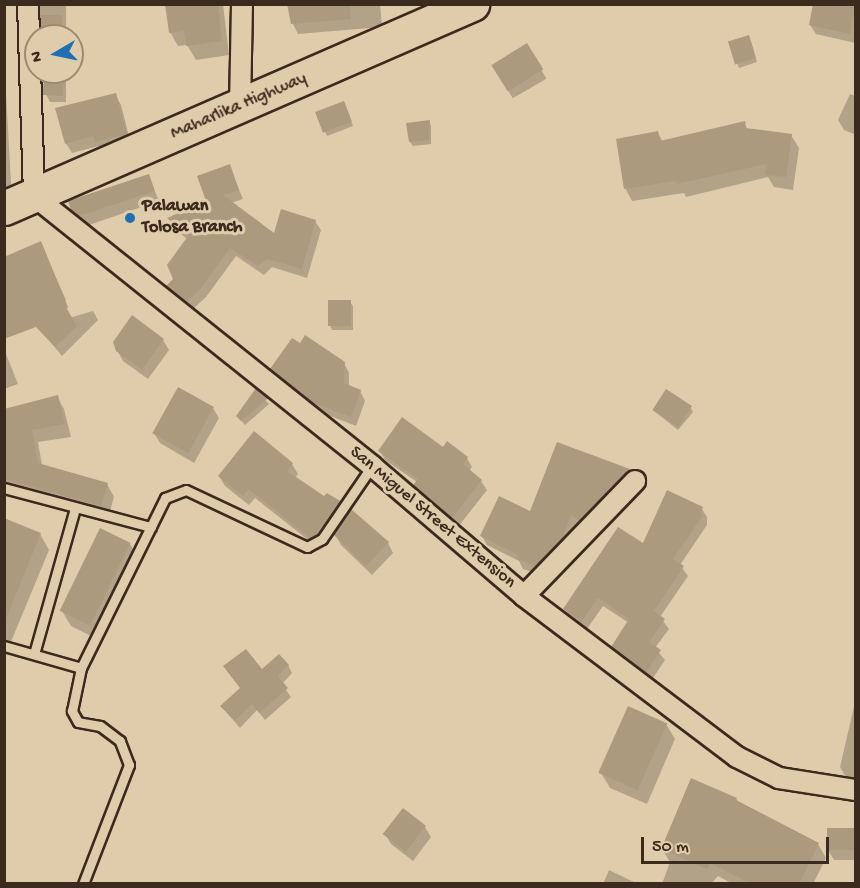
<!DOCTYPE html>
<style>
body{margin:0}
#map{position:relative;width:860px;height:888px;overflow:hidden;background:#dfccaa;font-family:"Gochi Hand",sans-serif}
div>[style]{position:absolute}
.shadow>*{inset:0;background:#0003;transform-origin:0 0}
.building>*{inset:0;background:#ac9a7f;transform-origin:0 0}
.roads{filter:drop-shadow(2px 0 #3b2a1e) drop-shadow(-2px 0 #3b2a1e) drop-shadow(0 2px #3b2a1e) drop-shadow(0 -2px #3b2a1e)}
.lane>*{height:9px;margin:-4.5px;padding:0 4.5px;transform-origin:4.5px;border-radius:4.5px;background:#dfccaa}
.street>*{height:20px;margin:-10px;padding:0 10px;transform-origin:10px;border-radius:10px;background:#dfccaa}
.highway>*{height:33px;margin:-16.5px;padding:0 16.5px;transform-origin:16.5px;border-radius:16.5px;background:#dfccaa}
.dots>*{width:16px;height:16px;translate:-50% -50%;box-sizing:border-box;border:3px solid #dfccaa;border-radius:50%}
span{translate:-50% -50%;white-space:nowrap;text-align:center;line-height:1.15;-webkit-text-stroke:6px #dfccaa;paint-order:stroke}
.street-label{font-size:18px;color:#3b2a1e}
.poi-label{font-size:18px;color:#3b2a1e;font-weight:700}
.left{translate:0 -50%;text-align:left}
.frame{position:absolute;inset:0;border:6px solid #3b2a1e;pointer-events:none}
.north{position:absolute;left:24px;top:24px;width:60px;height:60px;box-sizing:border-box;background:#dfccaa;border:2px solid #9d8b72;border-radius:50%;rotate:261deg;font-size:16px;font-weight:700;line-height:24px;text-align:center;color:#3b2a1e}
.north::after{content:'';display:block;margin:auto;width:21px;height:27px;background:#1f6fb2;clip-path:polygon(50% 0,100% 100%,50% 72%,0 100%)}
.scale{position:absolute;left:641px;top:837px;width:188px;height:27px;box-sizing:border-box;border:3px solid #3b2a1e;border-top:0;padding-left:8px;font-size:18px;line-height:21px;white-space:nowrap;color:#3b2a1e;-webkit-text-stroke:4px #dfccaa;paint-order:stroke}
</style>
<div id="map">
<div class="shadow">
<i style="left:40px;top:4px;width:26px;height:32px"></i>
<i style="clip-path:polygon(166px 4px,223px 4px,229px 55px,196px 60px,187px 45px,178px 46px,170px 32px)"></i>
<i style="clip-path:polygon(289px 4px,380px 4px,382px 27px,298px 34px,293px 24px)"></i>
<i style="clip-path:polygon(815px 4px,856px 4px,855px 43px,816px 34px,810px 25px)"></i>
<i style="clip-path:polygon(751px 42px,757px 62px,739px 68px,729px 43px)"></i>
<i style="left:527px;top:45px;width:39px;height:39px;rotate:60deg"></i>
<i style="clip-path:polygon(4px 58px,12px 201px,4px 202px)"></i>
<i style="clip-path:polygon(45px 72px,66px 72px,66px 102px,50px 102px,46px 94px)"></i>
<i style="clip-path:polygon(115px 94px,121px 105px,131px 144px,102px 152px,99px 146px,72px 153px,66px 143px)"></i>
<i style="clip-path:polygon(850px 94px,856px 96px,856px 135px,844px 130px,838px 120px)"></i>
<i style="clip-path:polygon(346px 107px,353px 126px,327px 136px,317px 112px)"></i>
<i style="clip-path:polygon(429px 121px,431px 126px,431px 144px,413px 146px,410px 142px)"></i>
<i style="clip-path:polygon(744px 123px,748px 130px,791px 135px,799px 148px,793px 190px,774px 187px,768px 177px,686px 197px,684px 193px,632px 201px,625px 188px,658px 133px,663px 142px)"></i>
<i style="clip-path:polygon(229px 166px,243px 199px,231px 203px,275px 235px,315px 221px,321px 230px,307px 278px,272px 267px,264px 275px,236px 256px,206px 297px,192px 310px,173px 296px,168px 287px,175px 279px,187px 239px,174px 228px,169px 219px,208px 202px)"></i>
<i style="clip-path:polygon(148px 175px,159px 201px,86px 226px,72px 209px)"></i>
<i style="clip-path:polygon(40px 243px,66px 300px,4px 316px)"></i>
<i style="clip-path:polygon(350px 302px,353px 306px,353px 330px,332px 330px,330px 325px)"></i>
<i style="clip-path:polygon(93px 311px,98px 320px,62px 356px,38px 327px)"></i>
<i style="clip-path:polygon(163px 340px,169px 350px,148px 379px,123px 361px,117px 350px)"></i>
<i style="clip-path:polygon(4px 349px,18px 384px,4px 389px)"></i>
<i style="clip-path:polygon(344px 363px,349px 373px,349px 387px,360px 391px,365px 401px,356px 426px,318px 411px,277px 379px,272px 369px)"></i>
<i style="clip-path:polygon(256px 391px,269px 404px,245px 425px,237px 416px)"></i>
<i style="clip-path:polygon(57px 397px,64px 409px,71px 437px,38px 442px,42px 465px,107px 484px,114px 497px,108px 518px,4px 489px,4px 411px)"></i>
<i style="clip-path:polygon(690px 407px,693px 412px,678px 430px,654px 411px)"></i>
<i style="clip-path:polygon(213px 408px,219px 418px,194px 463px,160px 443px,154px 433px)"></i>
<i style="clip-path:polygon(558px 444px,629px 471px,635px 480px,586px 530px,576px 523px,568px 548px,542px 575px,523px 569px,519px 561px,487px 545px,482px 536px,531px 513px)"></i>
<i style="clip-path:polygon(443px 449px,467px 458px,472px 467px,469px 471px,481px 481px,487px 490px,458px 527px,420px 494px,415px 485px,417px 482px,385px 460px,380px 451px)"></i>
<i style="clip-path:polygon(292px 464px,298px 474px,295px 478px,324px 498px,338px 502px,344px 512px,317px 547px,255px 498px,249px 505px,225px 486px,219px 476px)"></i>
<i style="clip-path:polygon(702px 509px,707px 517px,707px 525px,680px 565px,688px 576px,660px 617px,669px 629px,655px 648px,665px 660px,651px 681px,618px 656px,613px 647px,629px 623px,603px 606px,587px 629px,570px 618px,565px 609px,644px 545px)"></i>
<i style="clip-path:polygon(4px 523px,40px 534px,49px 550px,8px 649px,4px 648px)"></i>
<i style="clip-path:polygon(335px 534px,388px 543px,393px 553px,372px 575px,341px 545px)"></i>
<i style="clip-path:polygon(130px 544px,139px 559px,101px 641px,71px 626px,62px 611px)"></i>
<i style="clip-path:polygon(288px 665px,292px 673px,282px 684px,291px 697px,265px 720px,257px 710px,240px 728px,222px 707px,262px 671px)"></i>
<i style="clip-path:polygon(856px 698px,856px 783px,848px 781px,840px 767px)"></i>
<i style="clip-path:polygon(666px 724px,675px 739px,647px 804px,610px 788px,601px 773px)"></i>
<i style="clip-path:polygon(736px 799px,739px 803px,818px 844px,826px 858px,813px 884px,733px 884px,718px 876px,711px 884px,662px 884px,670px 862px,662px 849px)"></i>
<i style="clip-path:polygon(425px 827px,431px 837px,413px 861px,391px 844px,385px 834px)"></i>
<i style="clip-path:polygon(828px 829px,856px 829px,856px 860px,834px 860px,828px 850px)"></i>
<i style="clip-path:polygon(609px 870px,638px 884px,603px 884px)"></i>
</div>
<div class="building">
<i style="clip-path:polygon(165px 4px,218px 4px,222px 41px,186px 46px,184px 31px,169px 33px)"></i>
<i style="clip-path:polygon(287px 4px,350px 4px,351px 19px,291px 24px)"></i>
<i style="clip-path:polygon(813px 4px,855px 4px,850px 34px,809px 25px)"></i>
<i style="left:40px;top:15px;width:22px;height:21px"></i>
<i style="left:749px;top:35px;width:24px;height:22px;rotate:73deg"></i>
<i style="left:527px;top:43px;width:31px;height:42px;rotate:58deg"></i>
<i style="left:44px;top:72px;width:20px;height:23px;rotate:3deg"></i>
<i style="clip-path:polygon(116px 93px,127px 134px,95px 142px,93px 136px,65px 144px,55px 108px)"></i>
<i style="left:344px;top:101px;width:22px;height:31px;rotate:69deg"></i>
<i style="clip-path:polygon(430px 120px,429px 140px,409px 142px,406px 123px)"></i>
<i style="clip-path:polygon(745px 121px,746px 128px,792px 134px,786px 177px,765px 175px,766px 164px,677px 184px,676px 181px,624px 189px,616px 139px,658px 131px,660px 141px)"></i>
<i style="clip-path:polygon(230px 164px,239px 190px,223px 195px,274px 233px,281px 209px,316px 220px,302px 269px,267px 259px,258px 266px,230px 248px,201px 288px,186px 302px,166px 286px,173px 279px,167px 265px,188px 236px,167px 218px,206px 201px,197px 176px)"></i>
<i style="clip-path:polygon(149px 174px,155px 191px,79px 216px,71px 210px,68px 201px)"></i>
<i style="clip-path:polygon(41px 241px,68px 307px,67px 309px,77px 326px,55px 347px,36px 327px,4px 339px,4px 257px)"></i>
<i style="left:328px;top:300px;width:23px;height:26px"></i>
<i style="clip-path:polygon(132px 315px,164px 339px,142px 370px,116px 351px,113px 342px)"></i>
<i style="clip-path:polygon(305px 335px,345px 362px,344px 383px,361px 390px,351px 417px,311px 402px,270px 369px,292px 338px,300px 343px)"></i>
<i style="left:178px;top:387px;width:41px;height:53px;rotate:29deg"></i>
<i style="clip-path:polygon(256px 388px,268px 398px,241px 421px,236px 416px)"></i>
<i style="left:666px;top:389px;width:31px;height:25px;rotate:33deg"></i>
<i style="clip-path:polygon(58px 395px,65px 424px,32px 430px,38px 463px,108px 483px,101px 506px,4px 479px,4px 409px)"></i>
<i style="clip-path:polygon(402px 417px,443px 447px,447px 441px,468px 457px,463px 464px,482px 480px,452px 518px,413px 485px,418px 479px,378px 451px)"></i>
<i style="clip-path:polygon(254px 431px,293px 463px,287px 471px,324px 496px,327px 493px,340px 501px,315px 535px,310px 538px,249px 489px,243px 496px,218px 476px)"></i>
<i style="clip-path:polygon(557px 442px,630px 469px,580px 521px,571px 515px,563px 538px,536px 566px,516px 559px,518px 555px,480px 536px,499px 496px,530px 511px)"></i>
<i style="clip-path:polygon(667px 490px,703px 507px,701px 513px,703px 515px,673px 559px,684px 566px,654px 611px,665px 619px,649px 642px,661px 650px,646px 673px,611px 647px,629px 619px,598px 598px,582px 621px,563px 609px,618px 527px,643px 543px)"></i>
<i style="clip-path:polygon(351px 509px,389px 542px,366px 566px,333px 534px)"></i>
<i style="clip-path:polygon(4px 518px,41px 533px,5px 621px,4px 621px)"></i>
<i style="left:100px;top:528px;width:34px;height:92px;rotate:26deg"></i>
<i style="clip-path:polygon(246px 649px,262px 669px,279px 654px,289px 665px,278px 676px,288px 688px,259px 713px,252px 704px,235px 721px,220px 706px,240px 688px,223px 666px)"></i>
<i style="left:628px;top:706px;width:43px;height:73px;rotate:24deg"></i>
<i style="clip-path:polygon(691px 778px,737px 798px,736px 800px,819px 843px,799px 884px,751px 884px,710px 863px,707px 869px,661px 849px)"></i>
<i style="left:403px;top:808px;width:29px;height:33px;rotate:38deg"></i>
<i style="left:827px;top:828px;width:28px;height:22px"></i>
</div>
<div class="roads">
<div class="lane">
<i style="left:4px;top:488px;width:152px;rotate:14.9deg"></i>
<i style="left:4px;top:646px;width:80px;rotate:15.9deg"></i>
<i style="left:34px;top:654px;width:152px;rotate:-74.3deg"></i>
<i style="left:83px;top:884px;width:128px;rotate:-68.9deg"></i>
<i style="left:129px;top:765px;width:26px;rotate:-111deg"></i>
<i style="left:120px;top:741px;width:25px;rotate:-143deg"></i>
<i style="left:100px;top:726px;width:22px;rotate:-170deg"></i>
<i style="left:78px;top:722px;width:13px;rotate:-119deg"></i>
<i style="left:72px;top:711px;width:44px;rotate:-78.2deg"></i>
<i style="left:81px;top:668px;width:190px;rotate:-63.7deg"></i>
<i style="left:165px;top:498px;width:22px;rotate:-21deg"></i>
<i style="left:186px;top:490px;width:134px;rotate:25.2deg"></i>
<i style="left:307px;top:547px;width:17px;rotate:-28deg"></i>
<i style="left:322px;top:539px;width:88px;rotate:-55.6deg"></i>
</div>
<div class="street">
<i style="left:28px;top:4px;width:192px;rotate:88.2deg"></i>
<i style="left:34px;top:196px;width:433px;rotate:38.6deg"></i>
<i style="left:372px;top:466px;width:200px;rotate:40.5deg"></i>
<i style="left:524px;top:596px;width:267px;rotate:37.1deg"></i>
<i style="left:737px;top:757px;width:47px;rotate:26.6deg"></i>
<i style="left:779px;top:778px;width:78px;rotate:8.9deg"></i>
<i style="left:240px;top:108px;width:104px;rotate:-88.9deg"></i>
<i style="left:524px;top:596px;width:160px;rotate:-46deg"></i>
</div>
<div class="highway">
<i style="left:4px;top:208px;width:511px;rotate:-23.55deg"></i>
</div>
</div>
<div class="dots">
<i style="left:130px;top:218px;background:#1f6fb2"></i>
</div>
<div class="street-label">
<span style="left:239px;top:107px;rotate:-23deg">Maharlika Highway</span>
<span style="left:432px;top:518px;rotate:40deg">San Miguel Street Extension</span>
</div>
<div class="poi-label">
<span class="left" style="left:142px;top:218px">Palawan<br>Tolosa Branch</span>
</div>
<div class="frame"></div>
<div class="north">N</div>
<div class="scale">50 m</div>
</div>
